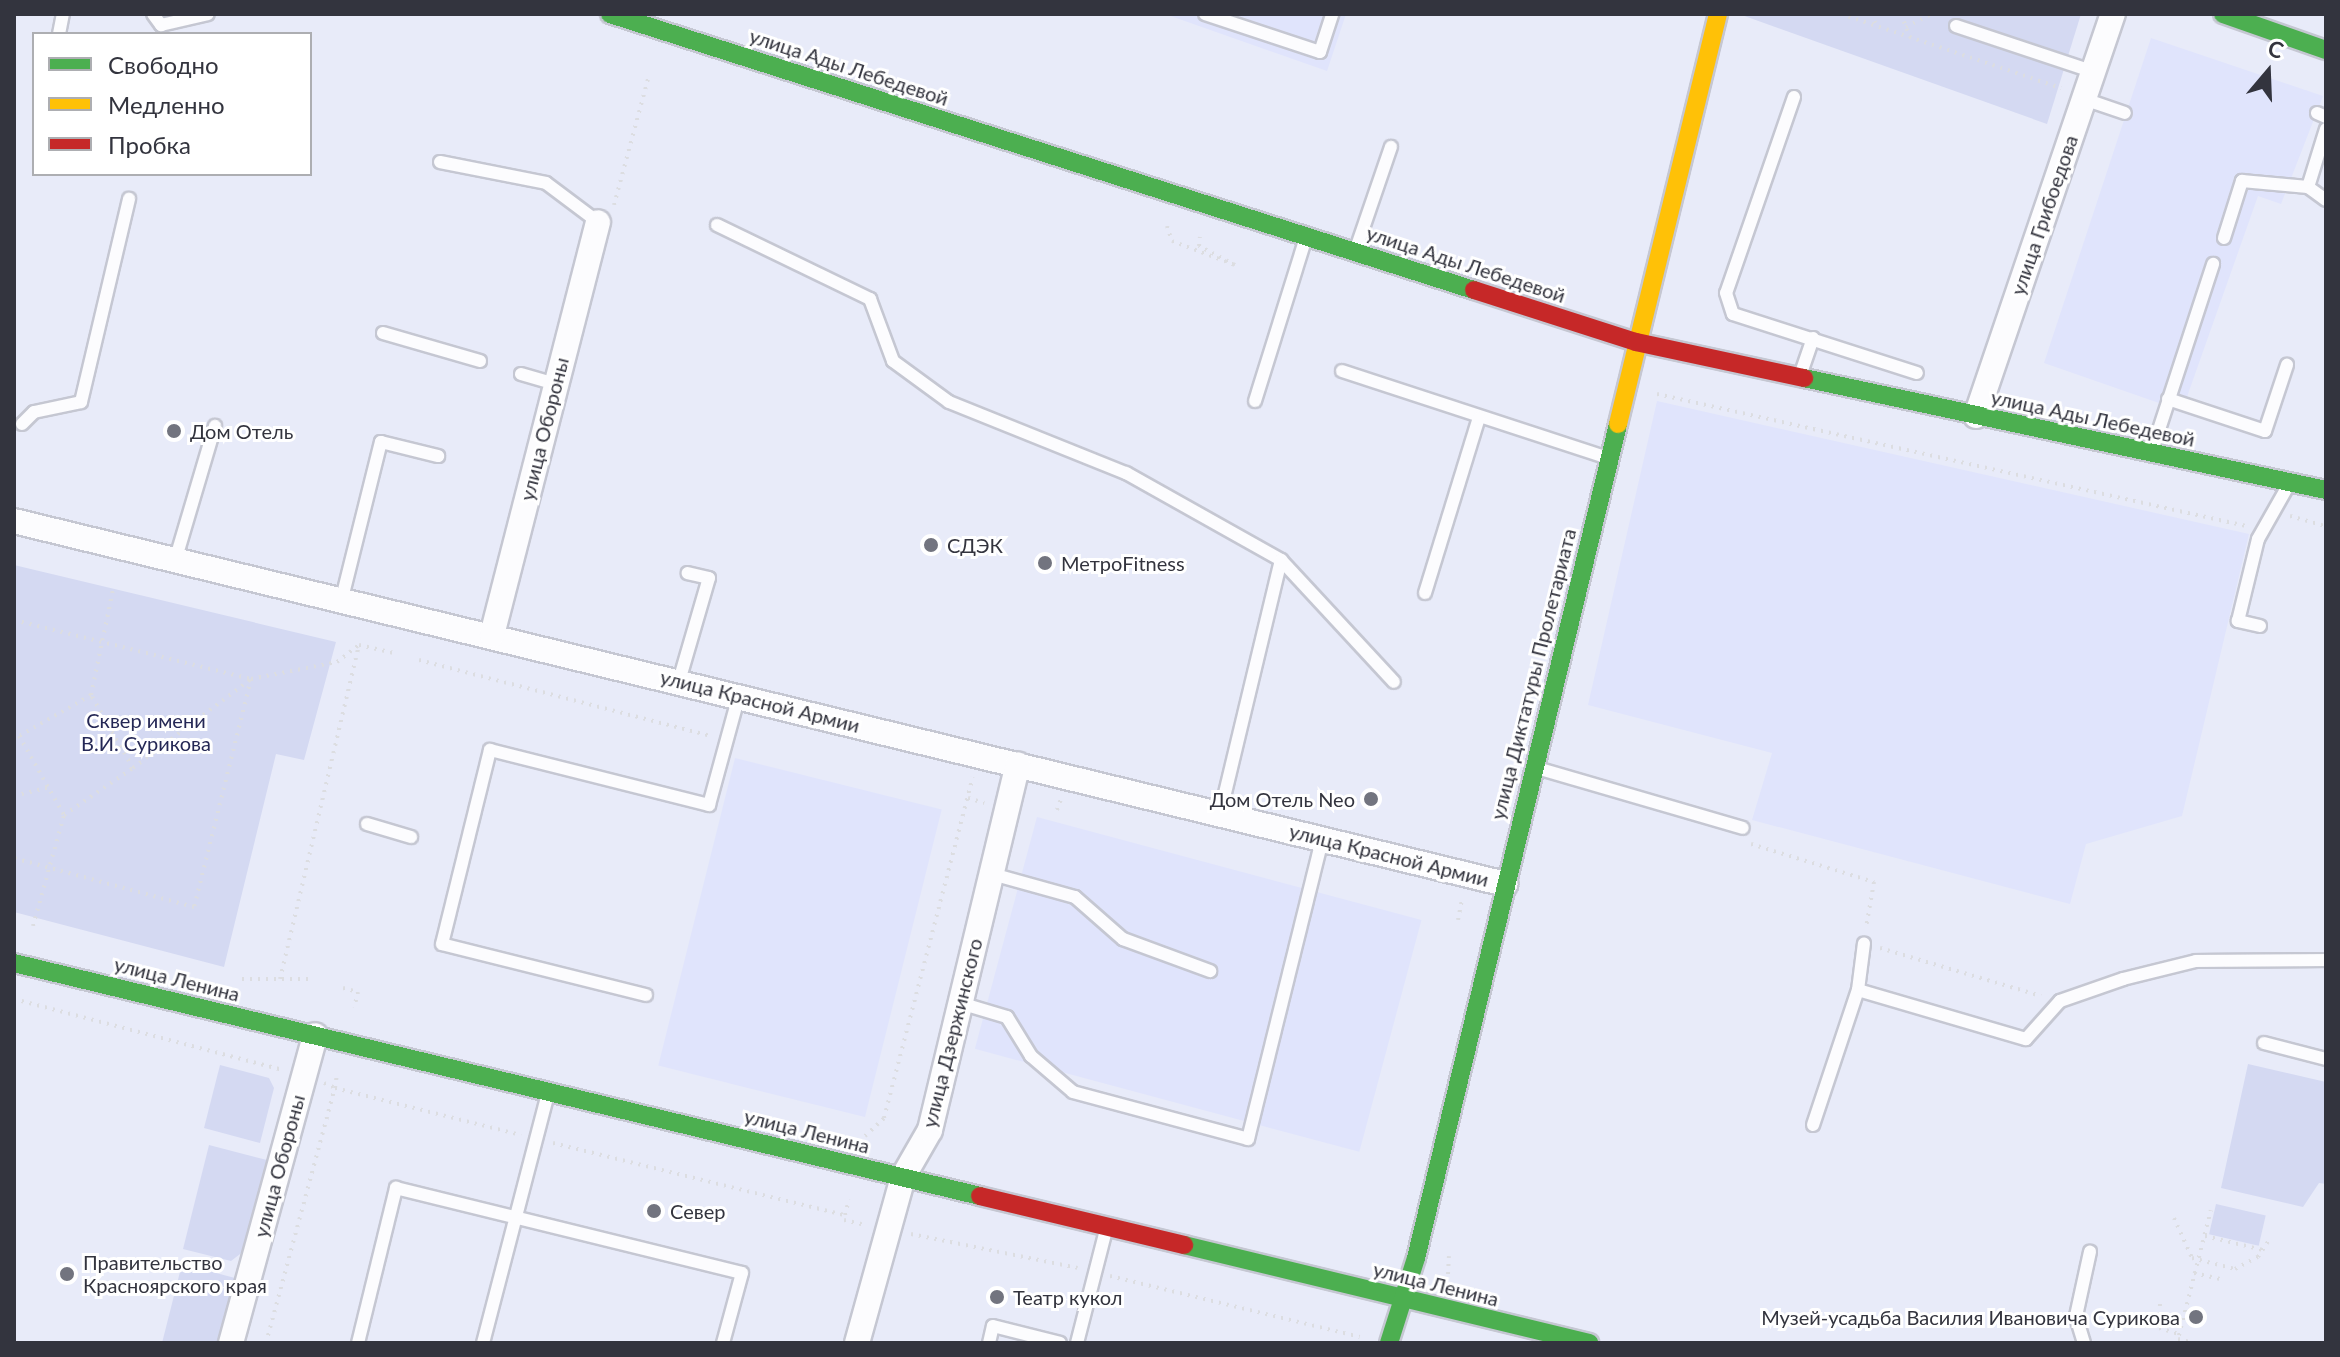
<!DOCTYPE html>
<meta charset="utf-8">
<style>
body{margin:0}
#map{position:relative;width:2340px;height:1357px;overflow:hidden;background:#e8ebf9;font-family:Lato,sans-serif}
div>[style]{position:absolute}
.built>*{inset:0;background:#e0e4fc;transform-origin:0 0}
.green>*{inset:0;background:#d4d9f2;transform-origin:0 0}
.path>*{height:4px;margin-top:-2px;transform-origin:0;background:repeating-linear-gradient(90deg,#dcdde1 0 2px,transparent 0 8px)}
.roads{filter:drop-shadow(2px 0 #c5c7d2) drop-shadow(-2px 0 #c5c7d2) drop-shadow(0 2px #c5c7d2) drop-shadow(0 -2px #c5c7d2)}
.lane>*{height:12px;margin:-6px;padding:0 6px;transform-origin:6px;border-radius:6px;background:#fcfcfe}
.street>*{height:24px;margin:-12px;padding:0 12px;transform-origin:12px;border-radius:12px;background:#fcfcfe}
.fast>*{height:18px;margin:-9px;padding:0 9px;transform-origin:9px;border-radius:9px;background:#4caf50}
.slow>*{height:18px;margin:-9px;padding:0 9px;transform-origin:9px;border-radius:9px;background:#ffc107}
.jam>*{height:18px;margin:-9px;padding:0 9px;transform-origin:9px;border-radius:9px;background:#c62828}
.dots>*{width:22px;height:22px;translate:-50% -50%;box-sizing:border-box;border:4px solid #fff;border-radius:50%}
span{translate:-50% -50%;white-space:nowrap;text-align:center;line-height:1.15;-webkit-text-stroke:6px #fff;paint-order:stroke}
.street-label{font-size:20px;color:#33343e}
.poi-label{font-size:20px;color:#33343e}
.left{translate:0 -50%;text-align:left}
.right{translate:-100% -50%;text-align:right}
.park-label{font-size:20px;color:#252855}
.frame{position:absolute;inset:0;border:16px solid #33343e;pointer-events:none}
.legend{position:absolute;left:32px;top:32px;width:280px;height:144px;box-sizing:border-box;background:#fff;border:2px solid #adaeb2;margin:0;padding:10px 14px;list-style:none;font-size:24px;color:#33343e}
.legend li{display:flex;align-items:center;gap:16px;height:40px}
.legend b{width:40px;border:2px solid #adaeb2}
.north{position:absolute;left:2228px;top:32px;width:80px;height:80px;-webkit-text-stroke:6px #fff;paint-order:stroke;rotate:19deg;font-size:22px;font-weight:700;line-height:32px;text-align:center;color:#33343e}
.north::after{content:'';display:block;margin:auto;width:28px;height:36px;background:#33343e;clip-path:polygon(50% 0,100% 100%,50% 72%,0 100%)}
</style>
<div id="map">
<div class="built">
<i style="clip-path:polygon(1165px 14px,1346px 14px,1327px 71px)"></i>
<i style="clip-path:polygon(2151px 38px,2323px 96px,2281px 204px,2258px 196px,2182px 411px,2044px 363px)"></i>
<i style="clip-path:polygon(1657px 401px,2249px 534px,2182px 816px,2086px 844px,2070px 904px,1752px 820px,1772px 753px,1588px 705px)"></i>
<i style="left:735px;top:758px;width:213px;height:317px;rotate:14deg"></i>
<i style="left:1037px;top:817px;width:398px;height:240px;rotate:15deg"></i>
</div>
<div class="green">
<i style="clip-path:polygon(1739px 14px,2081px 14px,2047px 124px)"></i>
<i style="clip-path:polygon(14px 565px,336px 642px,304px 760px,276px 754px,224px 967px,14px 912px)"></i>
<i style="clip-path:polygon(2248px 1064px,2326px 1082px,2326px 1184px,2319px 1183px,2303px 1207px,2221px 1188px)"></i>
<i style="clip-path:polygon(220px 1065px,269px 1078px,274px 1088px,260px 1143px,204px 1128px)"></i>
<i style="clip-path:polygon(209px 1145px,267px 1160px,244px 1251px,231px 1261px,183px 1249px)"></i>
<i style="left:2216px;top:1204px;width:51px;height:31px;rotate:13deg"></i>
<i style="clip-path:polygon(182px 1264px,235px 1278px,218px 1343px,162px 1343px)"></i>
</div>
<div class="path">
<i style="left:1841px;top:14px;width:232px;rotate:18.6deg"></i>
<i style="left:1871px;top:14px;width:13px;rotate:63deg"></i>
<i style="left:1901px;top:14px;width:25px;rotate:69deg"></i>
<i style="left:1906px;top:27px;width:29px;rotate:-27deg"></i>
<i style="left:614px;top:205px;width:131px;rotate:-74.9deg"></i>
<i style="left:1167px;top:226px;width:16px;rotate:72deg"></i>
<i style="left:1172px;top:241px;width:67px;rotate:20.9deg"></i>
<i style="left:1235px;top:265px;width:41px;rotate:-152.2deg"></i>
<i style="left:1199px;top:246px;width:9px;rotate:-84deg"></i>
<i style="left:1657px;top:394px;width:604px;rotate:12.63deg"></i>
<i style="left:2290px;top:516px;width:37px;rotate:16deg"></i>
<i style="left:14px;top:620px;width:244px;rotate:14deg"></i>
<i style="left:251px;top:679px;width:235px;rotate:104deg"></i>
<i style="left:194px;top:907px;width:187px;rotate:-164.8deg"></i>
<i style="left:419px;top:660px;width:302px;rotate:14.6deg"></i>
<i style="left:91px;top:695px;width:83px;rotate:150.3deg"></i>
<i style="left:19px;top:736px;width:91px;rotate:60.3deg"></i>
<i style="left:64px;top:815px;width:83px;rotate:-34.3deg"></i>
<i style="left:133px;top:768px;width:84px;rotate:-119.9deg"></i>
<i style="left:91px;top:695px;width:107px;rotate:-78.2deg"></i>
<i style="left:133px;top:768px;width:148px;rotate:-37deg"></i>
<i style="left:251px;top:679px;width:88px;rotate:-11.2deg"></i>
<i style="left:337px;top:662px;width:28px;rotate:-38deg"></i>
<i style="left:359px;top:645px;width:37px;rotate:13deg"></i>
<i style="left:14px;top:796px;width:36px;rotate:-14deg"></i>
<i style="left:968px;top:798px;width:17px;rotate:17deg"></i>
<i style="left:1057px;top:810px;width:12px;rotate:-70deg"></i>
<i style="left:1751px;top:844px;width:129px;rotate:17.2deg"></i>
<i style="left:1874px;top:882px;width:47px;rotate:99.9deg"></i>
<i style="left:1458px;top:920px;width:21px;rotate:-79deg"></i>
<i style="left:33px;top:926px;width:115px;rotate:-74.4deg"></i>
<i style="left:1880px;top:948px;width:168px;rotate:16.6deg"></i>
<i style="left:242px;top:979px;width:69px"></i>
<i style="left:280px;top:979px;width:343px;rotate:-76.7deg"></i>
<i style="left:343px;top:988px;width:16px;rotate:15deg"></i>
<i style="left:358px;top:992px;width:16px;rotate:104deg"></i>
<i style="left:14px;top:999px;width:277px;rotate:14.8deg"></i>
<i style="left:324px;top:1083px;width:12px;rotate:24deg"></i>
<i style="left:335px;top:1088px;width:14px;rotate:-82deg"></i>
<i style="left:865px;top:1136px;width:26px;rotate:-43deg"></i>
<i style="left:884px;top:1118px;width:352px;rotate:-75.4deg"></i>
<i style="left:553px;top:1143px;width:301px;rotate:13.9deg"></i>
<i style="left:845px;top:1215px;width:16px;rotate:-76deg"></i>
<i style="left:2174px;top:1218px;width:46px;rotate:65.7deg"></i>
<i style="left:844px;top:1220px;width:22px;rotate:13deg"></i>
<i style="left:911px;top:1234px;width:170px;rotate:11.5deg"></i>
<i style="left:2205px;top:1236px;width:60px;rotate:13.6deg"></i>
<i style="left:2192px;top:1258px;width:44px;rotate:14.3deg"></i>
<i style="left:2235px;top:1269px;width:26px;rotate:-28deg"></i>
<i style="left:2258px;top:1257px;width:20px;rotate:-57deg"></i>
<i style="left:2194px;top:1273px;width:28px;rotate:13deg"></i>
<i style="left:1448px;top:1274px;width:18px;rotate:-87deg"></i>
<i style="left:1110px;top:1276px;width:257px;rotate:13.7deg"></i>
<i style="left:2160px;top:1304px;width:24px;rotate:92deg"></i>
<i style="left:2159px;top:1328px;width:21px;rotate:17deg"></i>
<i style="left:2178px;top:1339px;width:16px;rotate:14deg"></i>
<i style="left:266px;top:1343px;width:264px;rotate:-74.9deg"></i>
<i style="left:335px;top:1088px;width:192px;rotate:14.2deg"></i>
<i style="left:2177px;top:1343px;width:137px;rotate:-75.7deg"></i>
</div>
<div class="roads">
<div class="lane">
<i style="left:153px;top:14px;width:14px;rotate:54deg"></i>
<i style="left:161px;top:25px;width:48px;rotate:-13.2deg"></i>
<i style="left:1205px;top:14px;width:121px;rotate:18.3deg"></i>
<i style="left:1320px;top:52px;width:40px;rotate:-72deg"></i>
<i style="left:1956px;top:26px;width:145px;rotate:18.4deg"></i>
<i style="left:59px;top:34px;width:20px;rotate:-79deg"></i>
<i style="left:1794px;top:97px;width:207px;rotate:109.1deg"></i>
<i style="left:1726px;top:293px;width:22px;rotate:72deg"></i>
<i style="left:1733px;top:314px;width:193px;rotate:17.8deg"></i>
<i style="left:2084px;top:99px;width:43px;rotate:18.9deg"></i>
<i style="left:2317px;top:113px;width:10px;rotate:24deg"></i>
<i style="left:2326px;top:129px;width:61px;rotate:107.2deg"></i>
<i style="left:2308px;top:187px;width:22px;rotate:36deg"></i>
<i style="left:440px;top:162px;width:108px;rotate:11.2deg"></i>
<i style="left:546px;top:183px;width:65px;rotate:36.9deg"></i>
<i style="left:717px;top:225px;width:170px;rotate:25.8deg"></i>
<i style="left:870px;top:299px;width:66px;rotate:69.6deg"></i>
<i style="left:893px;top:361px;width:69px;rotate:36.2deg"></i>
<i style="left:949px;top:402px;width:191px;rotate:21.9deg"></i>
<i style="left:1126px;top:473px;width:178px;rotate:29.3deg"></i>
<i style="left:1281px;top:560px;width:166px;rotate:47.2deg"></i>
<i style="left:2224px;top:238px;width:60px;rotate:-72.5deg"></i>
<i style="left:2242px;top:181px;width:66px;rotate:5.2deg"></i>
<i style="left:1356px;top:249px;width:108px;rotate:-71.1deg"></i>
<i style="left:383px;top:333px;width:101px;rotate:16.1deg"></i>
<i style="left:1342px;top:371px;width:280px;rotate:18.1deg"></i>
<i style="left:1801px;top:373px;width:37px;rotate:-71deg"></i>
<i style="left:521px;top:374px;width:35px;rotate:16deg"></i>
<i style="left:2168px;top:399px;width:102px;rotate:18.3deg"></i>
<i style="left:2265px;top:431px;width:70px;rotate:-71.6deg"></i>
<i style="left:1255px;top:401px;width:169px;rotate:-72.7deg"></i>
<i style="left:22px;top:424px;width:17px;rotate:-45deg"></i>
<i style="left:34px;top:412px;width:48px;rotate:-12deg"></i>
<i style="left:81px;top:402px;width:209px;rotate:-76.7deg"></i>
<i style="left:2152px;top:451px;width:197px;rotate:-71.9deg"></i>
<i style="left:175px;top:561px;width:141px;rotate:-73.5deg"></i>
<i style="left:1425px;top:593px;width:183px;rotate:-72.9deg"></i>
<i style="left:341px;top:602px;width:165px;rotate:-76deg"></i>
<i style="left:381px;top:442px;width:59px;rotate:13.8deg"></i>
<i style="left:2260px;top:626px;width:23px;rotate:-167deg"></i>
<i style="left:2238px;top:621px;width:84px;rotate:-76.3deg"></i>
<i style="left:2258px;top:539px;width:61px;rotate:-60.5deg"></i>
<i style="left:679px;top:681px;width:107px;rotate:-73.8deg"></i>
<i style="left:709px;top:578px;width:22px;rotate:-167deg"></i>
<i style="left:1540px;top:769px;width:211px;rotate:16.2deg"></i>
<i style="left:1220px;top:814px;width:261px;rotate:-76.5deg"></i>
<i style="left:367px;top:824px;width:46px;rotate:16.5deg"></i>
<i style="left:992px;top:874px;width:86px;rotate:15.5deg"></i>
<i style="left:1075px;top:897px;width:64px;rotate:41.2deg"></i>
<i style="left:1123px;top:939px;width:93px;rotate:20.2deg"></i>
<i style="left:1858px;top:990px;width:175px;rotate:16.3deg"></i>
<i style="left:2026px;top:1039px;width:51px;rotate:-48.2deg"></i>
<i style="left:2060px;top:1001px;width:67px;rotate:-19.2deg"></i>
<i style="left:2123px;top:979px;width:75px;rotate:-13.9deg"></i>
<i style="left:2196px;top:961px;width:130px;rotate:-0.4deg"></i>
<i style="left:646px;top:995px;width:210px;rotate:-166deg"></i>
<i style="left:442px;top:944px;width:200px;rotate:-76.1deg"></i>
<i style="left:490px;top:750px;width:226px;rotate:14.1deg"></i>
<i style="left:709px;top:805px;width:114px;rotate:-74.7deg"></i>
<i style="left:960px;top:1003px;width:49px;rotate:16.6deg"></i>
<i style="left:1007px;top:1017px;width:46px;rotate:58.4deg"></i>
<i style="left:1031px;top:1056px;width:55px;rotate:40.6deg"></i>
<i style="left:1073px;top:1092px;width:181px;rotate:15deg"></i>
<i style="left:1248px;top:1139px;width:309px;rotate:-76.1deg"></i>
<i style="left:2264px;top:1043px;width:64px;rotate:14.5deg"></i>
<i style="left:1813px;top:1125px;width:142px;rotate:-71.6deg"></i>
<i style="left:1858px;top:990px;width:47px;rotate:-82.7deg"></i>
<i style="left:358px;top:1343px;width:160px;rotate:-76.2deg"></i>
<i style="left:396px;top:1188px;width:356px;rotate:13.8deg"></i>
<i style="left:742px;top:1273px;width:73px;rotate:105.2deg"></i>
<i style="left:483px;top:1343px;width:253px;rotate:-75.4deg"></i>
<i style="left:989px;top:1343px;width:17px;rotate:-77deg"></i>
<i style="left:993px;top:1326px;width:69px;rotate:14.2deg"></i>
<i style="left:1077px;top:1343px;width:113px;rotate:-75.6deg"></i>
<i style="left:2084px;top:1343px;width:28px;rotate:-107deg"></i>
<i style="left:2076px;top:1316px;width:66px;rotate:-77.7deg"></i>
</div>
<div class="street">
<i style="left:1976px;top:416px;width:425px;rotate:-71.2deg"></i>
<i style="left:14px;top:521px;width:1535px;rotate:13.68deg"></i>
<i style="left:492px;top:635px;width:426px;rotate:-75.6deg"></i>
<i style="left:231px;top:1343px;width:319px;rotate:-74.7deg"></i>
<i style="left:857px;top:1343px;width:172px;rotate:-74.5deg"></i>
<i style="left:903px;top:1177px;width:54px;rotate:-60.1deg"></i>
<i style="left:930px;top:1130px;width:376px;rotate:-76.5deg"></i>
</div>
<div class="fast">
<i style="left:610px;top:14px;width:907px;rotate:17.72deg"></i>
<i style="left:2223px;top:14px;width:109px;rotate:19.3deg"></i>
<i style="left:1804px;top:378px;width:534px;rotate:12.11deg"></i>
<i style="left:14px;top:963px;width:994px;rotate:13.56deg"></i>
<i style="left:1184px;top:1245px;width:417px;rotate:13.6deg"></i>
<i style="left:1389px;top:1343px;width:89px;rotate:-72.4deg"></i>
<i style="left:1416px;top:1258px;width:858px;rotate:-76.38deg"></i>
</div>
<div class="slow">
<i style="left:1618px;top:424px;width:422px;rotate:-76.3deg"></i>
</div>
<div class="jam">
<i style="left:1474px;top:290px;width:170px;rotate:17.8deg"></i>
<i style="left:1636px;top:342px;width:172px;rotate:12.1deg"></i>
<i style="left:980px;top:1196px;width:210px;rotate:13.5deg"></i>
</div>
</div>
<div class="dots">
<i style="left:174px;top:431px;background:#72747f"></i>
<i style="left:931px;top:545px;background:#72747f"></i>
<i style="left:1045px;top:563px;background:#72747f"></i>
<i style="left:1371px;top:799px;background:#72747f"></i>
<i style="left:654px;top:1211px;background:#72747f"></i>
<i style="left:67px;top:1274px;background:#72747f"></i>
<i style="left:997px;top:1297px;background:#72747f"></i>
<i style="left:2196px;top:1317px;background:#72747f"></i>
</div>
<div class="street-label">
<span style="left:849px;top:67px;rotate:18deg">улица Ады Лебедевой</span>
<span style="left:2044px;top:215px;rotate:-71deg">улица Грибоедова</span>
<span style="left:1466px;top:264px;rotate:18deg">улица Ады Лебедевой</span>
<span style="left:2093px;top:418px;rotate:12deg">улица Ады Лебедевой</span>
<span style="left:544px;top:429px;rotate:-76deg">улица Обороны</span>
<span style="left:1533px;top:674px;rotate:-76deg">улица Диктатуры Пролетариата</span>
<span style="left:760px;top:701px;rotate:14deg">улица Красной Армии</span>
<span style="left:1389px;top:855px;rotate:14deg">улица Красной Армии</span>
<span style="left:177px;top:979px;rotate:14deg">улица Ленина</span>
<span style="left:952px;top:1033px;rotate:-76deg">улица Дзержинского</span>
<span style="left:807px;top:1131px;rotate:14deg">улица Ленина</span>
<span style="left:279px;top:1166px;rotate:-75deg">улица Обороны</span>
<span style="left:1436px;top:1284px;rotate:14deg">улица Ленина</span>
</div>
<div class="poi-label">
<span class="left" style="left:190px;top:431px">Дом Отель</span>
<span class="left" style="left:947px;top:545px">СДЭК</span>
<span class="left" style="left:1061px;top:563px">МетроFitness</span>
<span class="right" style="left:1355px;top:799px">Дом Отель Neo</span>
<span class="left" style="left:670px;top:1211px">Север</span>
<span class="left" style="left:83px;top:1274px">Правительство<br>Красноярского края</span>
<span class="left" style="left:1013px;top:1297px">Театр кукол</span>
<span class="right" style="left:2180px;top:1317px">Музей-усадьба Василия Ивановича Сурикова</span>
</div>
<div class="park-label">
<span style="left:146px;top:732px">Сквер имени<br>В.И. Сурикова</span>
</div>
<div class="frame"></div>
<ul class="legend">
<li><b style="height:10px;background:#4caf50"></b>Свободно</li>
<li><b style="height:10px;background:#ffc107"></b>Медленно</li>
<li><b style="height:10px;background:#c62828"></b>Пробка</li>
</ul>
<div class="north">С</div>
</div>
